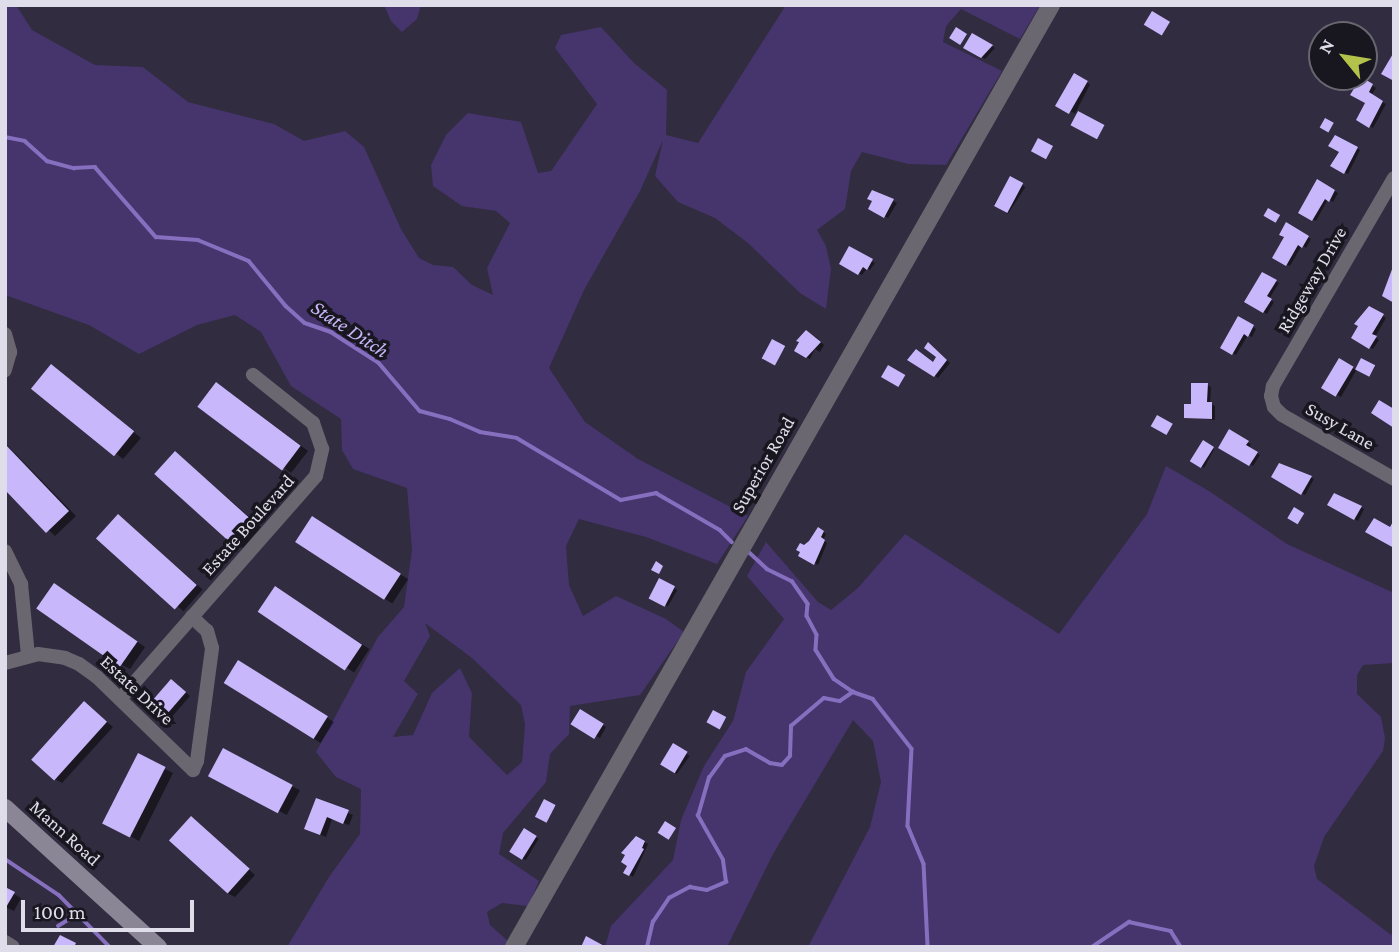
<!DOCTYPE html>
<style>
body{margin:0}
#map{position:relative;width:1399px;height:952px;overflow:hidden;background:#312c3f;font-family:"Crimson Pro",serif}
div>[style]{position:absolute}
.green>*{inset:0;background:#46346d}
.shadow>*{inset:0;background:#0007;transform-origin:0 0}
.stream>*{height:3.5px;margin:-1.75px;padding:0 1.75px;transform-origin:1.75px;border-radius:1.75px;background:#866fbf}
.building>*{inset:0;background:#c9b7fc;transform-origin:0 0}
.minor>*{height:14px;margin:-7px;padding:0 7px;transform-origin:7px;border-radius:7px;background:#6a6771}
.tertiary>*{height:18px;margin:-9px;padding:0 9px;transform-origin:9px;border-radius:9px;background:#6a6771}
.secondary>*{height:18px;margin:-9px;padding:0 9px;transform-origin:9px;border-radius:9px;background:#8a8696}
span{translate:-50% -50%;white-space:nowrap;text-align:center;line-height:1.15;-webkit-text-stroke:7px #18161f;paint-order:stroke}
.street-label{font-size:19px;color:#e0ddea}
.water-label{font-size:21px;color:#c6b5f5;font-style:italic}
.frame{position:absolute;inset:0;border:7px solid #e0ddea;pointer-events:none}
.north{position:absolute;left:1308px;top:21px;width:70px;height:70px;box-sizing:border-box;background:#18161f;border:2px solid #686670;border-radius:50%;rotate:300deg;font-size:19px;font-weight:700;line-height:28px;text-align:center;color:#e0ddea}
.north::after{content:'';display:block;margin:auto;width:24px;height:32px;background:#b3c24b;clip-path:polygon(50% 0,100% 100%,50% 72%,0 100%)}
.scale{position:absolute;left:21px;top:900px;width:173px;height:32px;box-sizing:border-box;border:4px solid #e0ddea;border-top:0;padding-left:9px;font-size:21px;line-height:24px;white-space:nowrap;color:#e0ddea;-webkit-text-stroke:5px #18161f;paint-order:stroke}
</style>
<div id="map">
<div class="green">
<i style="clip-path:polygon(evenodd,5px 5px,16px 5px,32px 30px,95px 65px,143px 67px,188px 102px,274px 124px,304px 141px,345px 131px,364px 147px,401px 229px,419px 258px,433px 265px,453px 267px,472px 285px,493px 295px,487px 268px,510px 223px,496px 211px,462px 206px,433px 186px,431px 165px,446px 135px,468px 113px,521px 122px,538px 173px,551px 171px,597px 104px,555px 48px,561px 35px,601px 27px,634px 63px,667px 90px,666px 135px,698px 143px,786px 5px,1040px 5px,1020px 39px,961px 9px,946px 26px,943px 42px,1002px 71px,946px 165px,908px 164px,862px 152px,851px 171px,845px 209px,817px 230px,826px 246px,831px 269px,826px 309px,800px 293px,748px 243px,715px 218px,678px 202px,655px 176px,663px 140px,640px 191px,584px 290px,549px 368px,585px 422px,638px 459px,748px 516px,717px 564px,646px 537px,579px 519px,566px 546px,569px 585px,583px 616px,616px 596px,666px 619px,684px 632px,640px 695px,570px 706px,569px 734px,550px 754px,546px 782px,503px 833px,499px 854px,539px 881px,528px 906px,502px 903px,487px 912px,490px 925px,509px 942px,506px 947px,287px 947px,329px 877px,360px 834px,361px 789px,336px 777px,316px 752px,378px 637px,404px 607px,412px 550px,407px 488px,353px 469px,342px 450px,341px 419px,291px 386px,261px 332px,235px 315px,197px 325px,139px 354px,89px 325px,5px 295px,5px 5px,425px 623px,472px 658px,521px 705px,525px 724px,522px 762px,507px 775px,469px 737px,472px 693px,460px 668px,432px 693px,413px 735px,393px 737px,418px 694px,404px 681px,430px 636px,425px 623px)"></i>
<i style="clip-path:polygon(384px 5px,421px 5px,417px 19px,402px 32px,391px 21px)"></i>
<i style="clip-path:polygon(1166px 466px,1209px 491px,1287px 544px,1394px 593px,1394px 663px,1363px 665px,1357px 675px,1357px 694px,1381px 717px,1385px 738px,1383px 751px,1324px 837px,1314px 866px,1317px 879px,1394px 937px,1394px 947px,808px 947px,870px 827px,881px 782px,873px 741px,853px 720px,773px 854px,727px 947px,605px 947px,611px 926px,673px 860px,681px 820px,704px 766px,733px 721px,746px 672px,784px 619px,747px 576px,766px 542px,818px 602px,831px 610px,858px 588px,905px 534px,1059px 634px,1147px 514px)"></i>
</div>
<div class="shadow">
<i style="clip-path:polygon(973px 35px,995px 48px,985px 59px,966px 48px)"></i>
<i style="left:1074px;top:76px;width:18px;height:33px;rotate:27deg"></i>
<i style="clip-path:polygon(1361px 79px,1376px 88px,1371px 96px,1386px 104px,1373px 128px,1358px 119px,1368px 103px)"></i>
<i style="clip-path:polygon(1335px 137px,1360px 150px,1348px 174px,1333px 166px,1341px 152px)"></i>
<i style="left:1011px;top:178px;width:17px;height:32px;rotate:33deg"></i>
<i style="clip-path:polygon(1318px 182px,1338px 193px,1333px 202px,1328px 199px,1316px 221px,1300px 212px)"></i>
<i style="clip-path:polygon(873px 192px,897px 203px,888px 218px,870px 208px,874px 200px)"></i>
<i style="clip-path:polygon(1286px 225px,1311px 239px,1306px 248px,1302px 245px,1290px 266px,1274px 257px,1286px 237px)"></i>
<i style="clip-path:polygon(849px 248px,875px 263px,870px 270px,867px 268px,862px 275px,841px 263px)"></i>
<i style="clip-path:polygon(1263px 274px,1279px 283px,1269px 299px,1274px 302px,1267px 314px,1247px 302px)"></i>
<i style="clip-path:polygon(1370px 308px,1386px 318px,1375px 337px,1379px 340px,1373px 349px,1353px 338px)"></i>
<i style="clip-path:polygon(1239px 318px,1256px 329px,1252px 337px,1248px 335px,1236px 355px,1222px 347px)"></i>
<i style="clip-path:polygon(803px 333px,816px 337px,824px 345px,820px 352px,815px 349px,810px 359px,796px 351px)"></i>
<i style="clip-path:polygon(932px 346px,950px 363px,938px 378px,910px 359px,934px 364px,939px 357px)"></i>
<i style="clip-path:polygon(1339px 360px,1356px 370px,1362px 360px,1375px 367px,1370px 376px,1357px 369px,1341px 397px,1324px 387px)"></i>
<i style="clip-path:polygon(59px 371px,141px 438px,123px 459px,33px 388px)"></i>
<i style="clip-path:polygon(1207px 385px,1211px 387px,1210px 404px,1215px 406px,1215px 420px,1186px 417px)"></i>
<i style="clip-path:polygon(224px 388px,308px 451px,291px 473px,284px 468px)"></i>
<i style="clip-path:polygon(1230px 432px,1251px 444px,1249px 448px,1260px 455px,1253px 466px,1221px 447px)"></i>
<i style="clip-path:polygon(5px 443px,76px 516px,55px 536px,5px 488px)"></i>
<i style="left:1203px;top:443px;width:13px;height:21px;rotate:29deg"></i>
<i style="clip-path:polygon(176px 453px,261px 527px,243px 548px,235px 543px)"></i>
<i style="clip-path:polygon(1280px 465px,1314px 479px,1305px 495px,1273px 477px)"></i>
<i style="clip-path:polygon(1335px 495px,1364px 509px,1358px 521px,1330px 504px)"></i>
<i style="left:118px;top:516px;width:112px;height:29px;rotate:41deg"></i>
<i style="left:320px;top:522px;width:105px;height:29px;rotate:33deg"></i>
<i style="clip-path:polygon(818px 529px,826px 534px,823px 540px,827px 543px,818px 565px,800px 555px)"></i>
<i style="left:660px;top:580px;width:20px;height:19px;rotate:30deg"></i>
<i style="clip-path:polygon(62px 590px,145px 647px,130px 669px,122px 665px)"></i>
<i style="left:283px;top:593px;width:103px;height:28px;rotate:33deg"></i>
<i style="left:238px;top:662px;width:113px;height:25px;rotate:32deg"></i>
<i style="clip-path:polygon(177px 684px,190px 696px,170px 719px,165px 715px)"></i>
<i style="clip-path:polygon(84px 703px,113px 727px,62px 783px,55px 779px)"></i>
<i style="clip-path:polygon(581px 712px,606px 727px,600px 738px,573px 724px)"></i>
<i style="left:674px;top:745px;width:19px;height:22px;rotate:35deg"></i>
<i style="left:224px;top:750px;width:86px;height:28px;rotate:28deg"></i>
<i style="clip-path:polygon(165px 769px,173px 773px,139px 841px,113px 827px)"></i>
<i style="clip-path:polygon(317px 800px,353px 815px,349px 825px,332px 819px,326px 837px,312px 831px)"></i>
<i style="clip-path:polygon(192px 818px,255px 875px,235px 897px,227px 893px)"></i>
<i style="left:524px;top:830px;width:17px;height:25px;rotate:31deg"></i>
<i style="clip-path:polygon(636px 838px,648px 844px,633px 877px,625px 872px)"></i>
<i style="clip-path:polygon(5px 889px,21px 898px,14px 911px,5px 907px)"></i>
</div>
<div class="stream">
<i style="left:5px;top:137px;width:20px;rotate:11deg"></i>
<i style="left:25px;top:141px;width:30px;rotate:42deg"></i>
<i style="left:47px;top:161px;width:28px;rotate:15deg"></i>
<i style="left:74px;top:168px;width:21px;rotate:-3deg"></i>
<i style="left:95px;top:167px;width:93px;rotate:48.9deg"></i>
<i style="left:156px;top:237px;width:42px;rotate:4.1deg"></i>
<i style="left:198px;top:240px;width:55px;rotate:22.4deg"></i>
<i style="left:249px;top:261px;width:58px;rotate:50.6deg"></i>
<i style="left:286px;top:306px;width:25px;rotate:42deg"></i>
<i style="left:305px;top:323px;width:28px;rotate:19deg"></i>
<i style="left:331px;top:332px;width:57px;rotate:32.9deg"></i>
<i style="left:379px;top:363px;width:63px;rotate:49.5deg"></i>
<i style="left:420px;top:411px;width:31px;rotate:15deg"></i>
<i style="left:450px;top:419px;width:33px;rotate:23deg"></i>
<i style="left:480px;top:432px;width:37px;rotate:9deg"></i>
<i style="left:517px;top:438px;width:121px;rotate:30.8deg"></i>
<i style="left:621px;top:500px;width:36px;rotate:-11deg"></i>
<i style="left:656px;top:493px;width:74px;rotate:30deg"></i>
<i style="left:720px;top:530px;width:17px;rotate:45deg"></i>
<i style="left:749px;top:552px;width:25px;rotate:43deg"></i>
<i style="left:767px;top:569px;width:28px;rotate:26deg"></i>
<i style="left:792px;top:581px;width:28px;rotate:55deg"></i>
<i style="left:808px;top:604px;width:12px;rotate:95deg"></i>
<i style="left:807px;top:616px;width:21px;rotate:62deg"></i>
<i style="left:817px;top:635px;width:15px;rotate:94deg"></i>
<i style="left:816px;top:650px;width:34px;rotate:58deg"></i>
<i style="left:834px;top:679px;width:23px;rotate:34deg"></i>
<i style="left:853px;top:692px;width:21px;rotate:19deg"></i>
<i style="left:873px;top:699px;width:63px;rotate:52deg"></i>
<i style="left:912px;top:749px;width:77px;rotate:93deg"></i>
<i style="left:908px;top:826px;width:41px;rotate:67.2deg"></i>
<i style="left:924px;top:864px;width:83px;rotate:87.2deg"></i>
<i style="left:5px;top:859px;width:65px;rotate:33.7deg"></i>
<i style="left:59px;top:895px;width:73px;rotate:45.6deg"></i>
<i style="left:58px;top:926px;width:26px;rotate:-31deg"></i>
<i style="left:647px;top:947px;width:26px;rotate:-77deg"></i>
<i style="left:653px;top:922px;width:29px;rotate:-56deg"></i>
<i style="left:669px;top:898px;width:24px;rotate:-28deg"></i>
<i style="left:690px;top:887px;width:17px;rotate:10deg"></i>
<i style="left:707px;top:890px;width:21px;rotate:-23deg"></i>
<i style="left:726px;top:882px;width:22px;rotate:-98deg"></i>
<i style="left:723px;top:860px;width:51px;rotate:-119.6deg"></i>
<i style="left:698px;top:816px;width:40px;rotate:-74deg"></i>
<i style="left:709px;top:778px;width:27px;rotate:-54deg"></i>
<i style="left:725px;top:756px;width:22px;rotate:-18deg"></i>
<i style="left:746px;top:749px;width:28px;rotate:30deg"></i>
<i style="left:770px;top:763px;width:12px;rotate:9deg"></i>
<i style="left:782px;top:765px;width:12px;rotate:-48deg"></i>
<i style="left:790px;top:756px;width:30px;rotate:-88deg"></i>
<i style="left:791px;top:726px;width:43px;rotate:-40.3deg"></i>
<i style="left:824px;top:698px;width:16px;rotate:11deg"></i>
<i style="left:840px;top:701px;width:16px;rotate:-35deg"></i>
<i style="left:1092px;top:947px;width:45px;rotate:-34deg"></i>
<i style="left:1129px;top:922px;width:43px;rotate:12.1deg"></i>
<i style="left:1171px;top:931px;width:19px;rotate:58deg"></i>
</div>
<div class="building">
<i style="left:1152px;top:11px;width:21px;height:16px;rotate:31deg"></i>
<i style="left:956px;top:27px;width:13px;height:13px;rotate:32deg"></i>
<i style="clip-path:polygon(972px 33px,993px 45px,981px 58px,963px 48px)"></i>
<i style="clip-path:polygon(1394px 52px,1394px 81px,1381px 74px)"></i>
<i style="left:1074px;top:73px;width:16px;height:38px;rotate:30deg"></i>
<i style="clip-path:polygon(1361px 77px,1373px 84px,1369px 92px,1383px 101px,1369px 128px,1356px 120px,1365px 103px,1350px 95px)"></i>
<i style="left:1078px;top:111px;width:30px;height:16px;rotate:28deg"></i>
<i style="left:1325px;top:118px;width:10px;height:11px;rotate:29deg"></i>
<i style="clip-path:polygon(1335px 135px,1358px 147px,1344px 174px,1330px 166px,1339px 152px,1328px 146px)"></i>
<i style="left:1038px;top:138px;width:17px;height:15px;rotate:28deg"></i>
<i style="left:1010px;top:176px;width:15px;height:34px;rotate:28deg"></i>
<i style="clip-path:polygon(1317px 179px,1335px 190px,1329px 202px,1325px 199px,1312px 221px,1298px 213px)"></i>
<i style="clip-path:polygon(872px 190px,894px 199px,884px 218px,868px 209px,872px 201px,867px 199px)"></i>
<i style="left:1268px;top:208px;width:14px;height:9px;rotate:30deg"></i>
<i style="clip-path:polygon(1286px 222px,1309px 236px,1302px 248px,1298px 245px,1286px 266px,1272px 258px,1284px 237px,1279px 235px)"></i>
<i style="clip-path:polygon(849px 246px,873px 259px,867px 270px,863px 267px,858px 275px,839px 264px)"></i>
<i style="clip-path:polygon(1394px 264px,1394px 303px,1382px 296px)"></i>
<i style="clip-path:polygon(1262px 272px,1277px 280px,1267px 296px,1272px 299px,1263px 313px,1244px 302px)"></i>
<i style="clip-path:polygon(1369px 306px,1384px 314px,1372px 334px,1377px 336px,1369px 349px,1351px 338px,1358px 326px,1354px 324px)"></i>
<i style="clip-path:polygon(1238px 316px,1254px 325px,1248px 337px,1244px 334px,1232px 355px,1220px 348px)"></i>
<i style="clip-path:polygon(806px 330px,821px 342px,806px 358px,794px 351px,799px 342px,796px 341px)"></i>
<i style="left:772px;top:339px;width:15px;height:22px;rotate:28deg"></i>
<i style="clip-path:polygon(928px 342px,947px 360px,934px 377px,907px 360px,916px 349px,933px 362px,936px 357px,924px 348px)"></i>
<i style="left:1339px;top:358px;width:17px;height:35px;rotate:31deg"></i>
<i style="left:1361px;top:358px;width:16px;height:13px;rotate:27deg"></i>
<i style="left:51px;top:364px;width:107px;height:32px;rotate:39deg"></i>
<i style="left:888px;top:365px;width:20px;height:14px;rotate:30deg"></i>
<i style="left:216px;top:382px;width:106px;height:31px;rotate:37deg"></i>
<i style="clip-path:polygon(1191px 383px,1208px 383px,1207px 402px,1212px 402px,1212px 419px,1184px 418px,1184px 404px,1191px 404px)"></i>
<i style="clip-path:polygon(1379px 400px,1394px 409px,1394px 428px,1371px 413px)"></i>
<i style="left:1157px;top:415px;width:18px;height:13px;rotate:29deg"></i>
<i style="clip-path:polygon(1229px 429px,1249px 441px,1246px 445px,1258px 452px,1249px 466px,1218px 448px)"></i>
<i style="left:1203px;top:440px;width:13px;height:25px;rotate:32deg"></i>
<i style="clip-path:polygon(5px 444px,69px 511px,46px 533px,5px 490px)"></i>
<i style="left:175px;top:451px;width:107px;height:31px;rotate:42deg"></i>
<i style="clip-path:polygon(1279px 463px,1312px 476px,1301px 495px,1271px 477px)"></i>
<i style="clip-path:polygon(1334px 493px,1362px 506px,1354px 520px,1327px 505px)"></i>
<i style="left:1294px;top:507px;width:12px;height:13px;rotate:31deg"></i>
<i style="left:118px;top:514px;width:106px;height:33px;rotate:42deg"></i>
<i style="left:312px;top:516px;width:106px;height:31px;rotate:33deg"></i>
<i style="clip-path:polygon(1374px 518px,1390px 527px,1394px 520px,1394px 548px,1365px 532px)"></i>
<i style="clip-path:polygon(818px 527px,824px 531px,821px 537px,825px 540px,814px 565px,798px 556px,800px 552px,796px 550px,800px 543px,804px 545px,809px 541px)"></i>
<i style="clip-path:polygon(656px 561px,663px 566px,659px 574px,651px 570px)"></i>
<i style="left:659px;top:578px;width:18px;height:23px;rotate:27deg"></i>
<i style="left:54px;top:583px;width:102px;height:31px;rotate:35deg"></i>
<i style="left:275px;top:586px;width:105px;height:31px;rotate:34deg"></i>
<i style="left:238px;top:660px;width:106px;height:27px;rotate:32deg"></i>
<i style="left:171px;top:679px;width:20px;height:33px;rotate:41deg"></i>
<i style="left:84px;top:701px;width:31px;height:79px;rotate:42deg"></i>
<i style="left:580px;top:709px;width:28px;height:18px;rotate:32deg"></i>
<i style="left:713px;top:710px;width:15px;height:14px;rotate:28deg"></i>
<i style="left:673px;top:743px;width:17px;height:25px;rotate:31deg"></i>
<i style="left:223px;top:748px;width:79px;height:32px;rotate:28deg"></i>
<i style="left:138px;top:753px;width:31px;height:79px;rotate:27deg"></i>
<i style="clip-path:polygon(316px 798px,349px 810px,343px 824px,327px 817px,320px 835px,304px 829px)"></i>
<i style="left:544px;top:799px;width:13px;height:20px;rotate:27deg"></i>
<i style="left:191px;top:816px;width:79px;height:33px;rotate:42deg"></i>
<i style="left:665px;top:821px;width:13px;height:14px;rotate:32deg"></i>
<i style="left:524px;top:828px;width:15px;height:28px;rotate:32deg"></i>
<i style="clip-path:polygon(636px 836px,645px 841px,642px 848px,644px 849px,629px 876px,623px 873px,627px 866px,621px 862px,625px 855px,621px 853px)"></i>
<i style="clip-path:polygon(5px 887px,15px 892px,5px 909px)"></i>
<i style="clip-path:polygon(60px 935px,76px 943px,74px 947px,53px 947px)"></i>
<i style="clip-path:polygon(586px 936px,606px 947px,581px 947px)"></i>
</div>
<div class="minor">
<i style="left:1394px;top:178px;width:241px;rotate:120.2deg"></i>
<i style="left:1273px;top:386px;width:10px;rotate:101deg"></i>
<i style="left:1271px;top:396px;width:11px;rotate:75deg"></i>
<i style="left:1274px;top:407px;width:11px;rotate:45deg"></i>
<i style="left:1282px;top:415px;width:129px;rotate:29.7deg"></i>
<i style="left:5px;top:334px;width:19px;rotate:74deg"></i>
<i style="left:10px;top:352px;width:19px;rotate:106deg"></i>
<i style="left:5px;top:551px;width:37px;rotate:64deg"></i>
<i style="left:21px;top:584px;width:71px;rotate:84.4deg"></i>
<i style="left:5px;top:663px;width:34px;rotate:-15deg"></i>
<i style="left:38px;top:654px;width:27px;rotate:8deg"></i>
<i style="left:65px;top:658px;width:15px;rotate:23deg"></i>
<i style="left:79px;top:664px;width:22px;rotate:36deg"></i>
<i style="left:97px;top:677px;width:134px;rotate:44.1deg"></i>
<i style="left:193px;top:770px;width:10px;rotate:-66deg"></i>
<i style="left:197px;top:761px;width:114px;rotate:-82.4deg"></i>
<i style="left:212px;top:648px;width:18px;rotate:-106deg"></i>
<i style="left:207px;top:631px;width:21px;rotate:-137deg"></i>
<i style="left:120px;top:699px;width:297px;rotate:-48.7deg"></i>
<i style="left:316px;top:476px;width:28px;rotate:-77deg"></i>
<i style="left:322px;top:449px;width:28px;rotate:-109deg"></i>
<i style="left:313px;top:423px;width:77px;rotate:-141.3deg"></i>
<i style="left:5px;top:942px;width:9px;rotate:32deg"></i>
</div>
<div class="tertiary">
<i style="left:514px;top:947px;width:1084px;rotate:-60.31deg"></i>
</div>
<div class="secondary">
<i style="left:5px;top:808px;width:207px;rotate:42.3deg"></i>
</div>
<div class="street-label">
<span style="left:1312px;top:280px;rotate:-60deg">Ridgeway Drive</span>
<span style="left:1340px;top:426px;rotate:30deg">Susy Lane</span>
<span style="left:763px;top:465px;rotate:-60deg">Superior Road</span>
<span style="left:248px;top:525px;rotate:-48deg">Estate Boulevard</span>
<span style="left:137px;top:690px;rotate:43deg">Estate Drive</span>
<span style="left:65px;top:833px;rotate:42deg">Mann Road</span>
</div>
<div class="water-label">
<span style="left:350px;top:329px;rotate:33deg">State Ditch</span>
</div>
<div class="frame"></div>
<div class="north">N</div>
<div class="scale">100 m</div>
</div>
